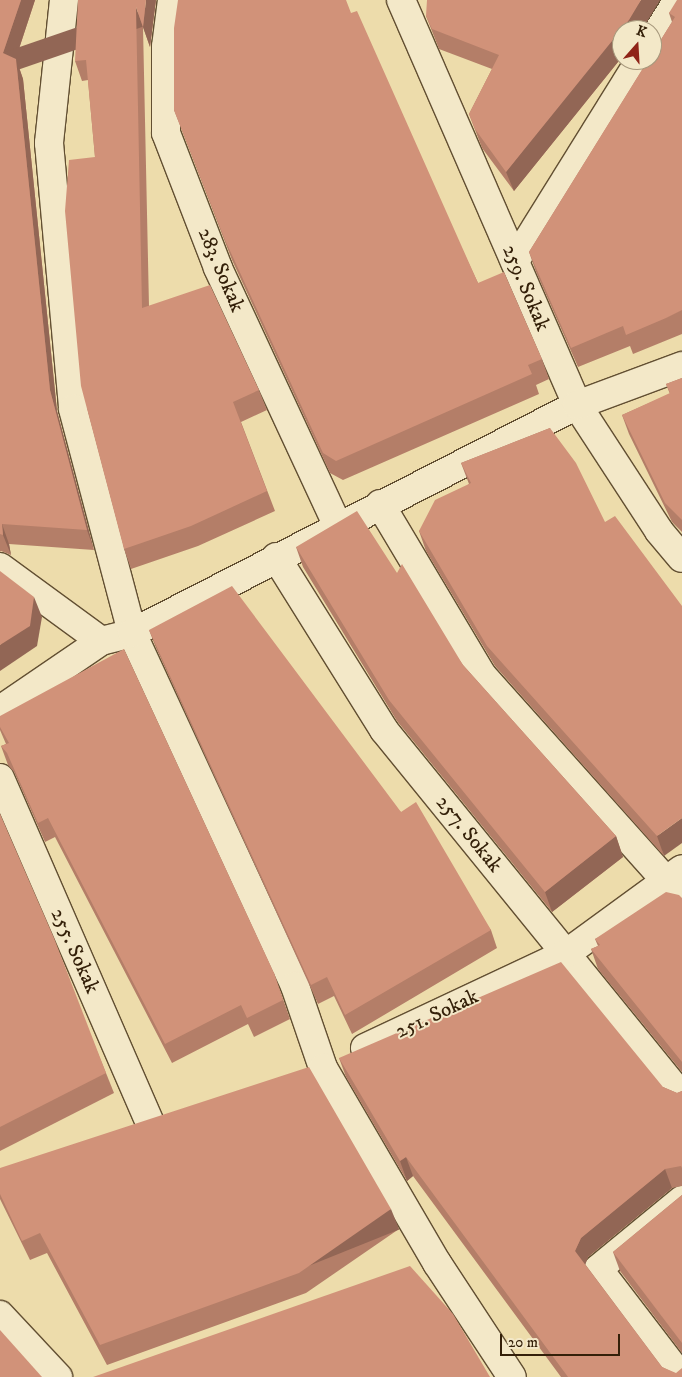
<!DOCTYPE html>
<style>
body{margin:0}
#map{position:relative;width:682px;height:1377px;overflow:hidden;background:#eddcab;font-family:"IM FELL DW Pica",serif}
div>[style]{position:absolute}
.roads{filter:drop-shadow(1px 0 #624f32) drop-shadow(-1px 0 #624f32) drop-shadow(0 1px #624f32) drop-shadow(0 -1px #624f32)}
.minor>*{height:28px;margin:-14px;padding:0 14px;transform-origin:14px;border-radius:14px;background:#f3e8c8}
.wall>*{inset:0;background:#b47e68}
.shaded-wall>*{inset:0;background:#926655;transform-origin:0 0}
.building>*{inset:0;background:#d19279}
span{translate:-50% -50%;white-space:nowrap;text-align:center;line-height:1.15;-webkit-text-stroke:4px #f3e8c8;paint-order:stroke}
.street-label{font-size:21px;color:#342009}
.north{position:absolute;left:612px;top:20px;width:50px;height:50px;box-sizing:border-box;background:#f3e8c8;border:1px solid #a7987c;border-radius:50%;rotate:19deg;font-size:14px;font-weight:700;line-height:20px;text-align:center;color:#342009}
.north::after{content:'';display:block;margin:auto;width:18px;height:22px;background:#8f2418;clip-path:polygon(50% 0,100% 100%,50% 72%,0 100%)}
.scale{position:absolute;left:500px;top:1334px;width:120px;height:22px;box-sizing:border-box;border:2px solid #342009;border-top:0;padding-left:6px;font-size:15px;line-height:18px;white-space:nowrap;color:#342009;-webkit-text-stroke:4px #f3e8c8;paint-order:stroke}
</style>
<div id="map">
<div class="roads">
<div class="minor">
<i style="left:64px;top:0;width:144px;rotate:96deg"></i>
<i style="left:49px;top:143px;width:267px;rotate:84.8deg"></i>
<i style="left:73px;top:409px;width:232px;rotate:75.2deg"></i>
<i style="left:132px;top:633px;width:389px;rotate:65.2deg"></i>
<i style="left:295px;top:986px;width:87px;rotate:71.1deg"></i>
<i style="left:323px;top:1068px;width:226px;rotate:59.7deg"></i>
<i style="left:437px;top:1263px;width:136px;rotate:56.7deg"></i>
<i style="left:172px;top:0;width:47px;rotate:97.3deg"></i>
<i style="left:166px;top:47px;width:86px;rotate:90deg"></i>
<i style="left:166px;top:133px;width:145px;rotate:68.9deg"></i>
<i style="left:218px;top:268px;width:285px;rotate:65.1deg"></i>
<i style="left:401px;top:0;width:442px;rotate:66.5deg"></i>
<i style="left:577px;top:405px;width:150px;rotate:56.9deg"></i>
<i style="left:659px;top:531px;width:35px;rotate:50deg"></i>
<i style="left:652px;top:41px;width:49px;rotate:-57.6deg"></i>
<i style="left:515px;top:261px;width:237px;rotate:-58.1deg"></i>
<i style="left:380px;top:504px;width:199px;rotate:59.2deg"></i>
<i style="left:482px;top:675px;width:300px;rotate:48.2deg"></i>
<i style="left:276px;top:557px;width:204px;rotate:58deg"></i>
<i style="left:384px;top:730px;width:473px;rotate:50.9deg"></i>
<i style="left:0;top:567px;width:125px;rotate:36.2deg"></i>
<i style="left:0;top:710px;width:122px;rotate:-34.3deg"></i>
<i style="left:101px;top:641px;width:32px;rotate:-14deg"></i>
<i style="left:132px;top:633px;width:500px;rotate:-27.13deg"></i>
<i style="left:577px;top:405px;width:112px;rotate:-20.4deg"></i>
<i style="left:0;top:778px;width:378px;rotate:66.5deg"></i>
<i style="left:365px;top:1048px;width:223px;rotate:-25.2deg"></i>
<i style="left:567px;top:953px;width:142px;rotate:-36.1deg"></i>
<i style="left:0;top:1315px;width:85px;rotate:46.9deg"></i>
<i style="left:681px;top:1377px;width:136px;rotate:-127.5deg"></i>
<i style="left:598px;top:1269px;width:109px;rotate:-39.4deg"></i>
</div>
</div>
<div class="wall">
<i style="clip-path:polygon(0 0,35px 0,16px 58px,23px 79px,57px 411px,94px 550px,9px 544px,11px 555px,1px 551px,0 552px)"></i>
<i style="clip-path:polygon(156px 0,150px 47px,143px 27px,149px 306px,259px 390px,267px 410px,241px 422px,275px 511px,198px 546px,131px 569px,124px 549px,95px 157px,88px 80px,82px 81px,75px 61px)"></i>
<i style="clip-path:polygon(682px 0,682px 334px,633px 354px,630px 346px,578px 367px,536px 272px,529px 252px,672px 22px,669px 13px)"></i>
<i style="clip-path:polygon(351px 13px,478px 283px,542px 359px,549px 379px,536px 385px,539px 394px,343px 480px,330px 473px,232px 260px,174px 110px)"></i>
<i style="clip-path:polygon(426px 16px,622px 30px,622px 57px,514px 191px,482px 148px,469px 114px,492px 69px,439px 49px)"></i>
<i style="clip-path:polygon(682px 378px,682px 532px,672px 522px,629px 434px,622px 415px,670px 394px,666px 384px)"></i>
<i style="clip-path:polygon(550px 428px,664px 856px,495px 666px,426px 551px,419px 531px,469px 484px,461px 463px)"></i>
<i style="clip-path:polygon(296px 547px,397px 573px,463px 665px,616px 836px,623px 857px,552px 912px,397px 721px,303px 567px)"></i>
<i style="clip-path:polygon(149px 630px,401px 812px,491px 930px,497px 948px,352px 1034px,334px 996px,318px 1004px,156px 648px)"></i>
<i style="clip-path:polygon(0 716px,274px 973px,290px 1019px,254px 1037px,248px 1024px,172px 1063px,55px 837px,45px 842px,14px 772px,8px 765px,1px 746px,6px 744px,0 730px)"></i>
<i style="clip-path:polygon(0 814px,106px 1073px,114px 1093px,0 1151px)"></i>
<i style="clip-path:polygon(682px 898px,682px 1072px,598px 969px,591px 949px,598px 946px,595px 939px)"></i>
<i style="clip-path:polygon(339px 1058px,663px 1087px,677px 1093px,682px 1091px,682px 1186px,672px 1188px,588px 1257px,585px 1264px,662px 1367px,682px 1377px,561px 1377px,413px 1176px,407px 1181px,346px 1077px)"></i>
<i style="clip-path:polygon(0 1168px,399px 1229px,306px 1293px,107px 1365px,47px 1253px,30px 1260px,0 1199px)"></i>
<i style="clip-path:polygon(682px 1195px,682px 1353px,620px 1271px,613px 1252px)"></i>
</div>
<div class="shaded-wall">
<i style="clip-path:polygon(21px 0,35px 0,11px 73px,3px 53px)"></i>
<i style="clip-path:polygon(146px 0,156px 0,150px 47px,143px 27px)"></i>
<i style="clip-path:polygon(641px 0,660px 0,642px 30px,622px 30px,622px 57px,514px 191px,506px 172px)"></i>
<i style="left:136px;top:7px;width:21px;height:301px;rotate:71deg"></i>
<i style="clip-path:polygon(16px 59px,23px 79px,57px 411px,94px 550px,87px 530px,50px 390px)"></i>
<i style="clip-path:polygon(2px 524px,9px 544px,11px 555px,3px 535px)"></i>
<i style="clip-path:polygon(34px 597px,42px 617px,37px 646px,0 671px,0 645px)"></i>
<i style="clip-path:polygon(682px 818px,682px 843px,664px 856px,657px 836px)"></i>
<i style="clip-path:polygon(616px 836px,623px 857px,552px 912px,545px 892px)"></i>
<i style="clip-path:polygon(406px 1157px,413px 1176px,407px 1181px,400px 1161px)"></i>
<i style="clip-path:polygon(665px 1169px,672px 1188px,588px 1257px,583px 1271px,575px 1251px,581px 1238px)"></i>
<i style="left:391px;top:1209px;width:22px;height:112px;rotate:68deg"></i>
</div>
<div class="building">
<i style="clip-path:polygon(0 0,21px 0,3px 53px,16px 59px,50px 390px,87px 530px,2px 524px,3px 535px,0 534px)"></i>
<i style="clip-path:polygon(78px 0,146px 0,143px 27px,136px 7px,142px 308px,210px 285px,259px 390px,233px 402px,267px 491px,191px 526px,124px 549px,81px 386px,65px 211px,69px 160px,95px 157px,86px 60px,75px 61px)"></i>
<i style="clip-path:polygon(178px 0,346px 0,351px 13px,357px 11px,478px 283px,504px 272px,542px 359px,528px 365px,532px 374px,336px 461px,323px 453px,225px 240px,174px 110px,174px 28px)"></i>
<i style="clip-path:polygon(427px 0,641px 0,629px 20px,506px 172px,475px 129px,469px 114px,499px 55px,432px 29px,426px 16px)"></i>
<i style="clip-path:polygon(677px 0,682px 0,682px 310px,666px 318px,626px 335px,623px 326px,571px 348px,529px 252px,648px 60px,652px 60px,652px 54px,675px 17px,669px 13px)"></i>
<i style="clip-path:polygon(682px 378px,682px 520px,665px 503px,622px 415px,670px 393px,666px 384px)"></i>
<i style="clip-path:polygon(550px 428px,576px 463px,605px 522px,615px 516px,682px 606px,682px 818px,657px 836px,487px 646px,419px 531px,435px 500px,471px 483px,461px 463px)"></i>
<i style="clip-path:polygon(357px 511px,397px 573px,402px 564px,463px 665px,616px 836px,545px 892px,389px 700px,296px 547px)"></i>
<i style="clip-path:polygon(0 571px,34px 597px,30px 626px,0 645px)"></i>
<i style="clip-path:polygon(232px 586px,401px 812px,416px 802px,491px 930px,345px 1015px,327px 977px,311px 985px,149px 630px)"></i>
<i style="clip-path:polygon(124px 649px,274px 973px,283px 1000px,247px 1018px,241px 1005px,165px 1044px,48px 818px,38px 823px,7px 753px,1px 746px,9px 743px,0 727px,0 716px)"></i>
<i style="clip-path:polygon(0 814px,54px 938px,106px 1073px,0 1127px)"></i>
<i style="clip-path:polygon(666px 892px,679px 895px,682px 898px,682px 1062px,591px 949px,600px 945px,595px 939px)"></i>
<i style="clip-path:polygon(561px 962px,663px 1087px,677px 1093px,682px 1091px,682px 1168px,681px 1166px,665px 1169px,581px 1238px,575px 1251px,662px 1367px,676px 1373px,682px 1368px,682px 1377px,568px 1377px,406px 1157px,400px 1161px,339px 1058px)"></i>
<i style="clip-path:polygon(309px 1067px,391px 1209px,299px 1273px,100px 1345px,40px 1233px,22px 1241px,0 1194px,0 1168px)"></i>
<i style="clip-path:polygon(682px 1195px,682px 1343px,613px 1252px)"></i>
<i style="clip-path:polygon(410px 1266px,453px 1314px,490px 1377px,93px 1377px)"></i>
<i style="clip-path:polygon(0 1330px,42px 1377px,0 1377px)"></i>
</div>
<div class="street-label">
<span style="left:221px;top:270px;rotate:67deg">283. Sokak</span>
<span style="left:526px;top:288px;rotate:67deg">259. Sokak</span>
<span style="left:469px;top:834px;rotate:51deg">257. Sokak</span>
<span style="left:75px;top:951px;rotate:66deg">255. Sokak</span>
<span style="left:437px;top:1014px;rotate:-25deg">251. Sokak</span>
</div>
<div class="north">K</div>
<div class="scale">20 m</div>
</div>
